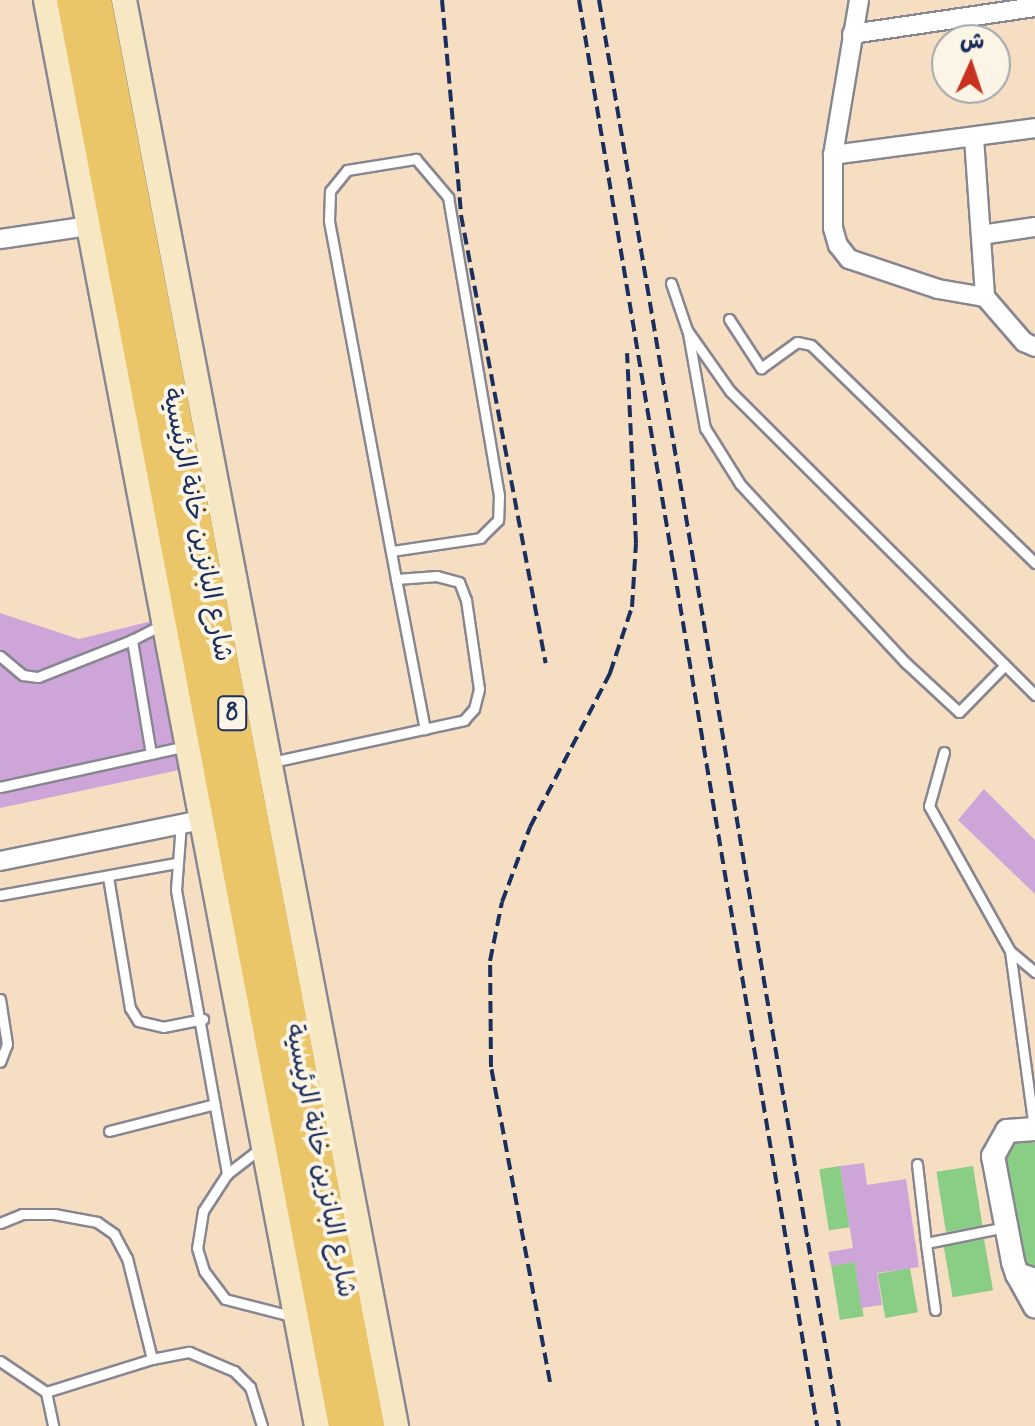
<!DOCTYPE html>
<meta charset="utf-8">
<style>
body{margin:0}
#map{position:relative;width:1035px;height:1426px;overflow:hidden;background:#f5dec2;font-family:Mynerve,"Playpen Sans Arabic",sans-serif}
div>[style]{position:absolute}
.green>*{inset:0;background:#8acd85;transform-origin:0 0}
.building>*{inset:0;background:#cda5d9}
.roads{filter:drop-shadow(2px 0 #888690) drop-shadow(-2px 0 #888690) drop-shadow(0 2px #888690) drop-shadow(0 -2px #888690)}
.service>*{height:9px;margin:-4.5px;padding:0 4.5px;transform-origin:4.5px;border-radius:4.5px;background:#fff}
.minor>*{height:18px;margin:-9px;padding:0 9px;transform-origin:9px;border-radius:9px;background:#fff}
.tertiary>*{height:22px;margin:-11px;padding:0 11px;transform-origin:11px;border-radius:11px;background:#fff}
.secondary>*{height:24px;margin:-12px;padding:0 12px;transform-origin:12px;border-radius:12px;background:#f7e8c3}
.trunk>*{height:28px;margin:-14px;padding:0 14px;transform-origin:14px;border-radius:14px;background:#ebc669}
.rail>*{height:4px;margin-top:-2px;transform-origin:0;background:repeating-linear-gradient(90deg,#1b2f5e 0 12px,transparent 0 18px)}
span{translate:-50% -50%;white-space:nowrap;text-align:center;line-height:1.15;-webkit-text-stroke:8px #fcf5e5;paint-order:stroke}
.shield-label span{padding:2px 6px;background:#fcf5e5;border:2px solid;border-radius:6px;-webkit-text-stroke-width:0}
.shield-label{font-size:24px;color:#1b2f5e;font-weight:700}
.street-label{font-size:26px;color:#1b2f5e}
.north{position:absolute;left:931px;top:24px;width:80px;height:80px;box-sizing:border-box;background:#fcf5e5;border:2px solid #a2a6af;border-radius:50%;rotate:3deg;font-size:22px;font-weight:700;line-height:32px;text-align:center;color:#1b2f5e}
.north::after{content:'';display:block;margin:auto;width:28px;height:36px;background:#c8321e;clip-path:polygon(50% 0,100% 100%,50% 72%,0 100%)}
</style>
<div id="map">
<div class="green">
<i style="clip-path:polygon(1020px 1138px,1035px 1143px,1035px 1267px,1024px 1262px,1005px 1166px,1005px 1150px)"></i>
<i style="left:840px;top:1166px;width:62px;height:21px;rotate:81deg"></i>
<i style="left:973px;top:1166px;width:61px;height:37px;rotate:81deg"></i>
<i style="left:984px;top:1239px;width:52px;height:41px;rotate:80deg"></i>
<i style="left:855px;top:1262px;width:55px;height:24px;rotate:81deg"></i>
<i style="left:910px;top:1268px;width:45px;height:33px;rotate:80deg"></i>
</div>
<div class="building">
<i style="clip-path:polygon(0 613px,79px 639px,152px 621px,179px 770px,0 808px)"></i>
<i style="clip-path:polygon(984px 789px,1035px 840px,1035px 894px,958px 820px)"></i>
<i style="clip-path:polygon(864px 1163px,867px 1185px,906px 1179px,919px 1267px,877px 1273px,882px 1305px,861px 1308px,855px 1262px,831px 1266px,828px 1252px,853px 1248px,840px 1166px)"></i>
</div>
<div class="roads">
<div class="service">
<i style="left:671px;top:283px;width:50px;rotate:71.2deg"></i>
<i style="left:687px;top:330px;width:75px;rotate:54.8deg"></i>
<i style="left:730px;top:391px;width:431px;rotate:44.9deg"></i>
<i style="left:729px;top:319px;width:59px;rotate:56.9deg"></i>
<i style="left:761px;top:368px;width:44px;rotate:-35.8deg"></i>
<i style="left:797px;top:342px;width:14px;rotate:12deg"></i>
<i style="left:811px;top:345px;width:313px;rotate:44.2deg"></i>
<i style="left:688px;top:333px;width:97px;rotate:79.9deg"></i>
<i style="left:705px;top:428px;width:66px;rotate:58deg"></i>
<i style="left:740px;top:484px;width:244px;rotate:47.2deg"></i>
<i style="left:906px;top:663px;width:72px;rotate:42.8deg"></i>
<i style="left:959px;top:712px;width:66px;rotate:-45.6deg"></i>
<i style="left:396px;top:579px;width:153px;rotate:79.1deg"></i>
<i style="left:0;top:656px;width:30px;rotate:40deg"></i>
<i style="left:23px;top:675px;width:15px;rotate:8deg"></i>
<i style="left:38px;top:677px;width:101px;rotate:-21.5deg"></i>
<i style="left:944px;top:752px;width:56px;rotate:105.5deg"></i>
<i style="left:929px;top:806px;width:166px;rotate:60.8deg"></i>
<i style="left:1010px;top:951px;width:179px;rotate:82.3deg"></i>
<i style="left:151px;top:754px;width:116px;rotate:-99.5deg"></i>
<i style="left:132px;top:640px;width:34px;rotate:-27deg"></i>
<i style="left:272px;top:762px;width:197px;rotate:-12.3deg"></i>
<i style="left:464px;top:720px;width:15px;rotate:-48deg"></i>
<i style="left:474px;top:709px;width:21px;rotate:-76deg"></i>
<i style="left:479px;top:689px;width:90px;rotate:-98.3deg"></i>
<i style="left:466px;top:600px;width:19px;rotate:-111deg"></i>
<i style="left:459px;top:582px;width:23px;rotate:-165deg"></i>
<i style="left:437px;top:576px;width:41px;rotate:175.8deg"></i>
<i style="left:396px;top:579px;width:365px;rotate:-100.6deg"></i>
<i style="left:329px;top:220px;width:29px;rotate:-88deg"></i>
<i style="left:330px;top:191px;width:27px;rotate:-51deg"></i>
<i style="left:347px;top:170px;width:70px;rotate:-9.1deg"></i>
<i style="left:416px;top:159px;width:50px;rotate:49.9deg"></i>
<i style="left:448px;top:197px;width:302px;rotate:80.3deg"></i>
<i style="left:499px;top:495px;width:25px;rotate:92deg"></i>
<i style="left:498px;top:520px;width:25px;rotate:135deg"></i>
<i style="left:480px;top:538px;width:89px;rotate:171.6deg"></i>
<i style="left:0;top:787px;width:191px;rotate:-12.4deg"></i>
<i style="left:181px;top:823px;width:67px;rotate:94.3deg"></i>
<i style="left:176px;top:890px;width:289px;rotate:79.8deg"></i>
<i style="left:108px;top:877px;width:133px;rotate:80.5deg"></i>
<i style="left:130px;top:1008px;width:15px;rotate:58deg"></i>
<i style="left:138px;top:1021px;width:26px;rotate:13deg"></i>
<i style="left:163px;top:1027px;width:41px;rotate:-11.3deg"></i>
<i style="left:0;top:895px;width:179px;rotate:-10.3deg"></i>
<i style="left:1010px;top:951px;width:33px;rotate:40deg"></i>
<i style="left:0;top:999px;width:46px;rotate:81.2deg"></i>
<i style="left:7px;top:1044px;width:19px;rotate:111deg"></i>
<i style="left:109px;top:1131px;width:109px;rotate:-14.3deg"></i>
<i style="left:262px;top:1147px;width:44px;rotate:142.4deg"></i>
<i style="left:227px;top:1174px;width:44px;rotate:123deg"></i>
<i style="left:203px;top:1211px;width:37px;rotate:99deg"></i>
<i style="left:197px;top:1248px;width:24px;rotate:73deg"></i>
<i style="left:204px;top:1271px;width:35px;rotate:53deg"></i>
<i style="left:225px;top:1299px;width:72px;rotate:14.4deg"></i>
<i style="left:917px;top:1164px;width:80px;rotate:83.5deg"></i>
<i style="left:0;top:1223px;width:24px;rotate:-22deg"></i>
<i style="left:22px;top:1214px;width:32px"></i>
<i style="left:54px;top:1214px;width:44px;rotate:10.5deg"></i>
<i style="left:97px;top:1222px;width:21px;rotate:35deg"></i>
<i style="left:114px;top:1234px;width:27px;rotate:62deg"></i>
<i style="left:127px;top:1258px;width:104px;rotate:76.1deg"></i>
<i style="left:152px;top:1359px;width:38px;rotate:-11deg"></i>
<i style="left:189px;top:1352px;width:49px;rotate:22.9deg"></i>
<i style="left:234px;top:1371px;width:23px;rotate:45deg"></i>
<i style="left:250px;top:1387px;width:41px;rotate:72.9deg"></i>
<i style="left:935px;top:1310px;width:68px;rotate:-97.7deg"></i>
<i style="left:926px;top:1243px;width:82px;rotate:-11.3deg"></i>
<i style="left:0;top:1361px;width:55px;rotate:34deg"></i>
<i style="left:46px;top:1392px;width:35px;rotate:78deg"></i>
<i style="left:46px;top:1392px;width:111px;rotate:-17.3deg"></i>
</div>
<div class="minor">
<i style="left:859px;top:0;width:157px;rotate:99.5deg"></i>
<i style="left:833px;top:155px;width:73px;rotate:90deg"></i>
<i style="left:833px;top:228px;width:18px;rotate:74deg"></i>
<i style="left:838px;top:245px;width:18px;rotate:52deg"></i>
<i style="left:849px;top:259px;width:94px;rotate:18.6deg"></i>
<i style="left:938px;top:289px;width:48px;rotate:9.7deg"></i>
<i style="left:985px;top:297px;width:60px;rotate:49.1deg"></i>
<i style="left:1024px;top:342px;width:12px;rotate:24deg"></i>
<i style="left:852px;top:34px;width:185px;rotate:-8.4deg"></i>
<i style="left:974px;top:138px;width:159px;rotate:86deg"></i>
<i style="left:833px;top:155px;width:204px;rotate:-7.6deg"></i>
<i style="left:981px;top:235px;width:55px;rotate:-8.4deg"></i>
<i style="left:0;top:239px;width:90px;rotate:-8.3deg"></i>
<i style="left:0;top:861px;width:206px;rotate:-11.5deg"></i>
</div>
<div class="tertiary">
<i style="left:1035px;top:1129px;width:28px;rotate:176deg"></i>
<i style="left:1007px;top:1131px;width:29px;rotate:119deg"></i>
<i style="left:993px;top:1156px;width:108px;rotate:79.3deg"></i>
<i style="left:1013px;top:1262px;width:13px;rotate:72deg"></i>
<i style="left:1017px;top:1274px;width:19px;rotate:18deg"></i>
<i style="left:1017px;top:1274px;width:37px;rotate:61deg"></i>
</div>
<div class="secondary">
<i style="left:46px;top:0;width:1452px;rotate:79.24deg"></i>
<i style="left:124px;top:0;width:1452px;rotate:79.2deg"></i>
</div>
<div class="trunk">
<i style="left:71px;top:0;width:1452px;rotate:79.2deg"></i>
<i style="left:97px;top:0;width:1452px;rotate:79.16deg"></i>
</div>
</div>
<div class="rail">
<i style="left:442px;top:0;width:216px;rotate:84.9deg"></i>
<i style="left:461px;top:215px;width:456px;rotate:79.3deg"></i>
<i style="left:579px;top:0;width:1446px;rotate:80.52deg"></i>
<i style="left:599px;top:0;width:1446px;rotate:80.45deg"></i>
<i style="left:550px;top:1382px;width:320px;rotate:-100.6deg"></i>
<i style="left:491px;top:1067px;width:106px;rotate:-90.5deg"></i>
<i style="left:490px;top:961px;width:60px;rotate:-78.5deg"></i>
<i style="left:502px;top:902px;width:80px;rotate:-69.5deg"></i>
<i style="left:530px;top:827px;width:174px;rotate:-62.5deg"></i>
<i style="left:610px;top:673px;width:70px;rotate:-71.6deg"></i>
<i style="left:632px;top:607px;width:64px;rotate:-86.4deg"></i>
<i style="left:636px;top:543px;width:190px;rotate:-92.7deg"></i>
</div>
<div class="shield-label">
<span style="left:232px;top:713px">8</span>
</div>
<div class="street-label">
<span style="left:196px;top:525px;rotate:79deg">شارع البانزين خانة الرئيسية</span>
<span style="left:319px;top:1161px;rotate:79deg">شارع البانزين خانة الرئيسية</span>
</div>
<div class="north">ش</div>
</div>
